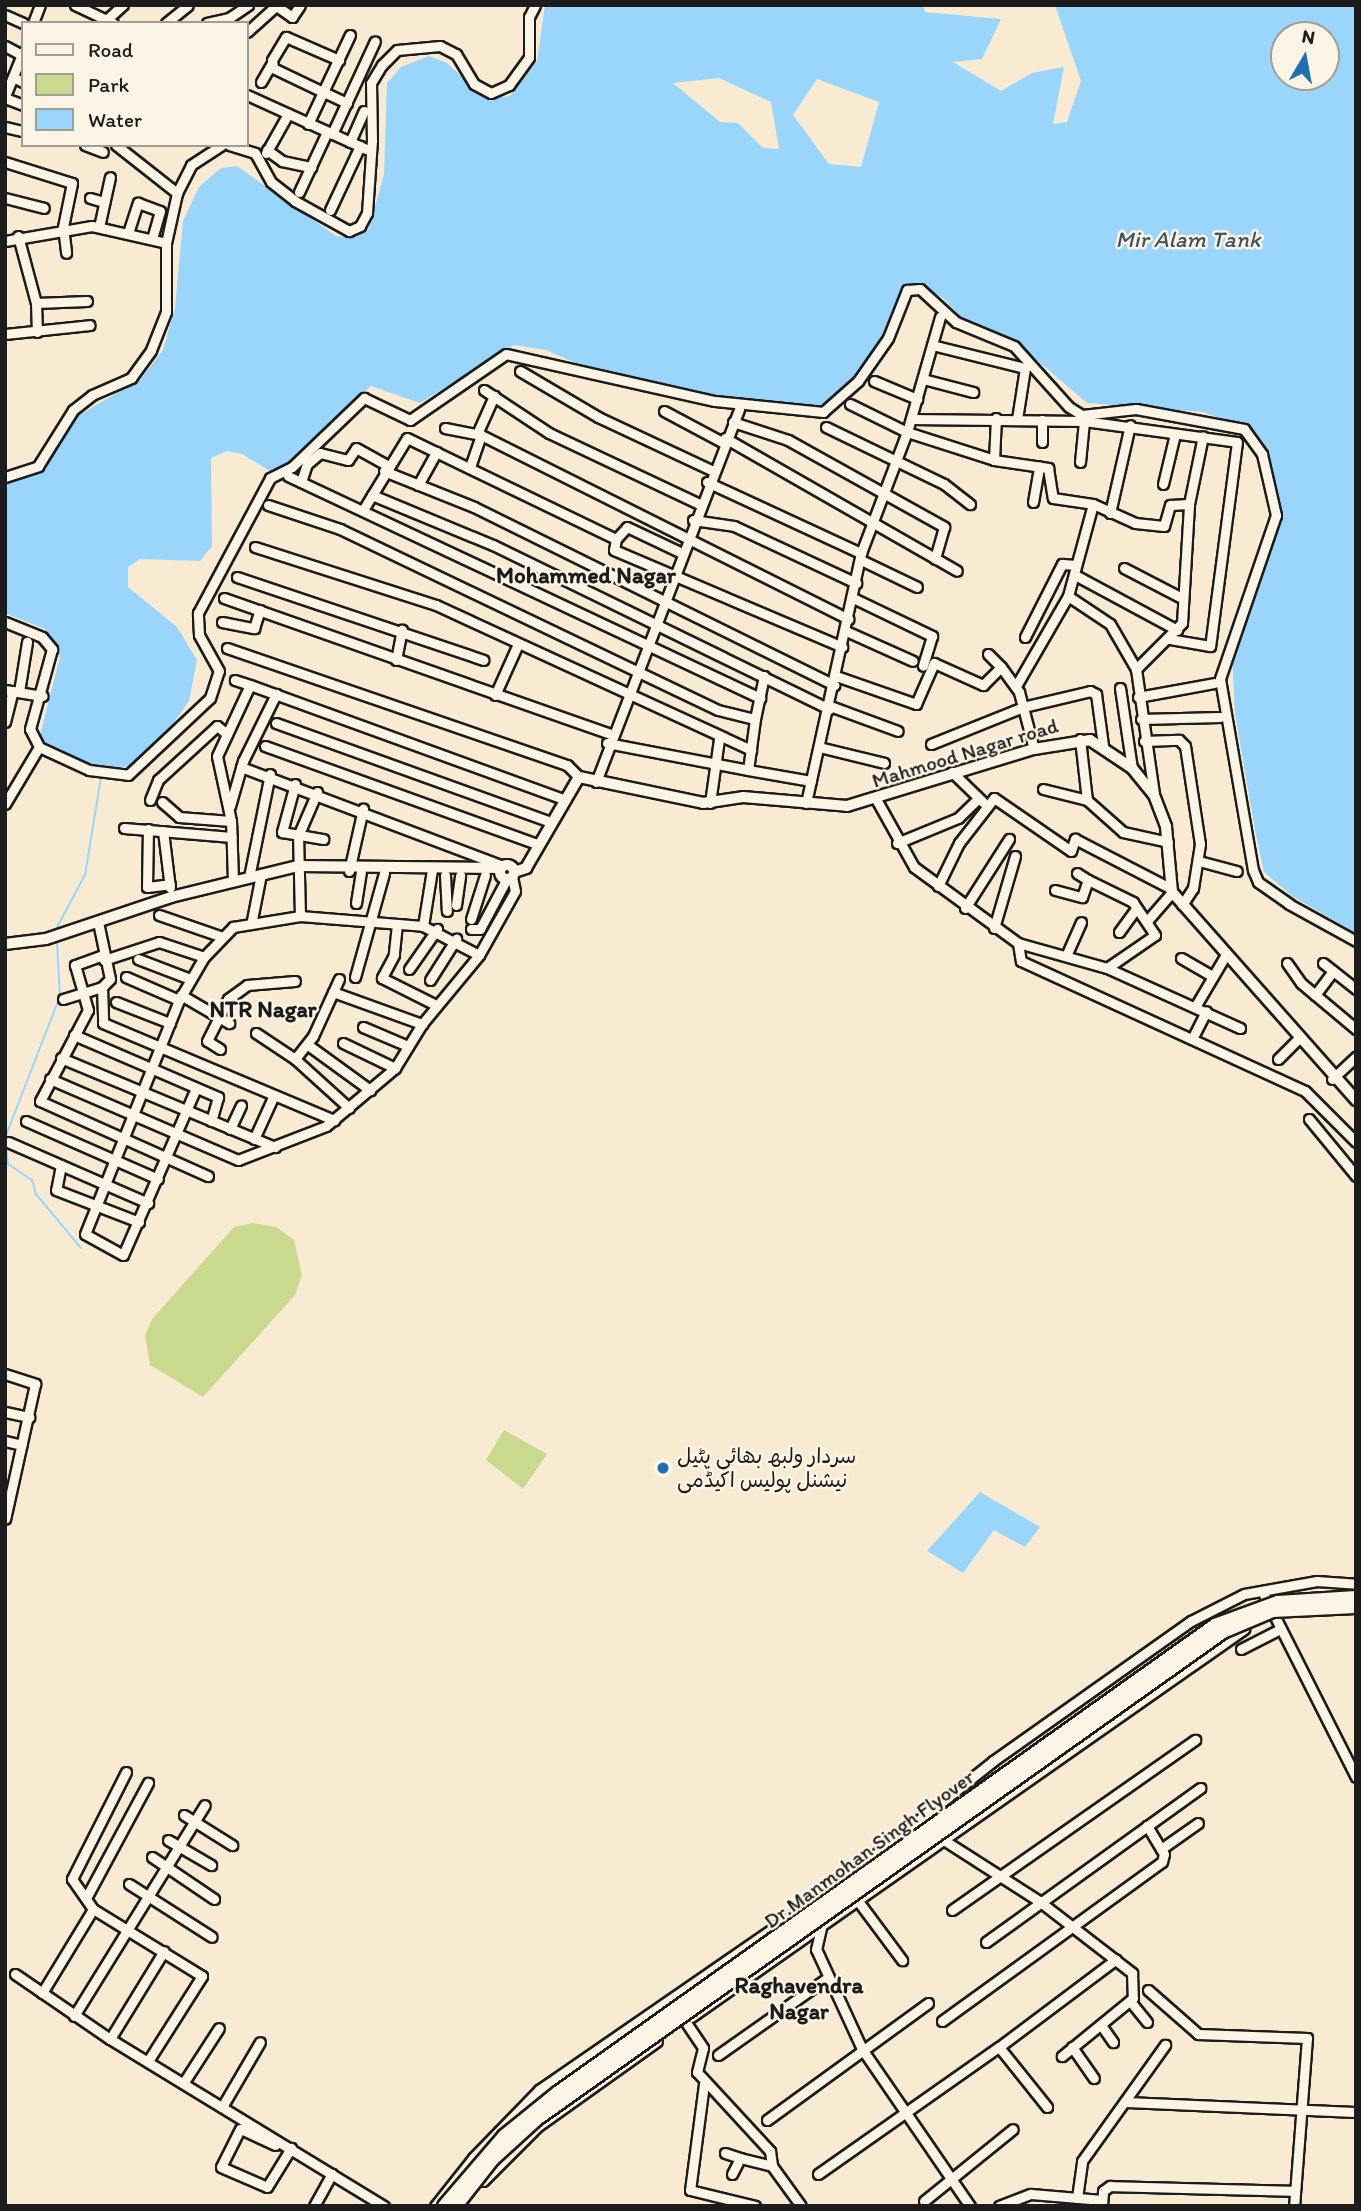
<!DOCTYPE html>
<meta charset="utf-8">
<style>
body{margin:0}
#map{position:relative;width:1361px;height:2211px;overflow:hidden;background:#f8ebd1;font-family:Itim,"Playpen Sans Arabic",sans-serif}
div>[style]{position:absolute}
.green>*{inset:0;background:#c9da8e}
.water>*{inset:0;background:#9ad6fb}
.stream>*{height:2px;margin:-1px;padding:0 1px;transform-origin:1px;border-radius:1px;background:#9ad6fb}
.roads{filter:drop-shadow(2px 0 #1c1c1c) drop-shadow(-2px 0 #1c1c1c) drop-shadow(0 2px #1c1c1c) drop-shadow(0 -2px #1c1c1c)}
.minor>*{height:9px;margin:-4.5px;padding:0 4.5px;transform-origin:4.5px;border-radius:4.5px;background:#fcf5e5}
.major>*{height:10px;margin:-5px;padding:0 5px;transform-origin:5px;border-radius:5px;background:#fcf5e5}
.major>.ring{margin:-5px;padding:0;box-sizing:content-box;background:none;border:10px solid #fcf5e5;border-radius:50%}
.bridges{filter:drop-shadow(2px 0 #1c1c1c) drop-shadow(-2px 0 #1c1c1c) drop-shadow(0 2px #1c1c1c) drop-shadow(0 -2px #1c1c1c)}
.highway-bridge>*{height:12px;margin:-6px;padding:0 6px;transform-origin:6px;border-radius:6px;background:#fcf5e5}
.dots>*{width:19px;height:19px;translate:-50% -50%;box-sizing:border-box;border:4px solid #fcf5e5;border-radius:50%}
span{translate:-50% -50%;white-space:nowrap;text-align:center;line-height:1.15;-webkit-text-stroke:5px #fcf5e5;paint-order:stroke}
.street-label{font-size:21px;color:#1c1c1c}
.poi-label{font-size:21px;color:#1c1c1c}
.left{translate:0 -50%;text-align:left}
.water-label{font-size:23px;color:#42545f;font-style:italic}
.neighbourhood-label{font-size:23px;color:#1c1c1c;font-weight:700}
.frame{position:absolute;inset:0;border:7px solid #1c1c1c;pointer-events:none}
.legend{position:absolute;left:21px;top:21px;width:228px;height:126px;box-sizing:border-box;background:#fcf5e5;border:2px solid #a29e95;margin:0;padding:9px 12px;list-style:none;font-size:21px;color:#1c1c1c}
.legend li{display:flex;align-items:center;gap:14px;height:35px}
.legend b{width:35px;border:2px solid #a29e95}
.north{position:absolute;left:1270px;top:21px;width:70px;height:70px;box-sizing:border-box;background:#fcf5e5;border:2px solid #a29e95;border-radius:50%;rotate:10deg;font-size:19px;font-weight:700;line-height:28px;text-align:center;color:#1c1c1c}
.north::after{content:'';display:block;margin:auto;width:24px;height:32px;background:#1f6fb2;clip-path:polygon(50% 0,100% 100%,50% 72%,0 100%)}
</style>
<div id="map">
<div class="green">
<i style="clip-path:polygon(253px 1223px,276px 1227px,294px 1240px,302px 1275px,295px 1295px,203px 1397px,150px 1365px,145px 1335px,153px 1318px,234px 1227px)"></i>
<i style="clip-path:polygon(504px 1430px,547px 1454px,523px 1489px,486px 1460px)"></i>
</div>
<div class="water">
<i style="clip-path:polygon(evenodd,545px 5px,923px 5px,925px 12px,1001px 19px,982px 59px,953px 62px,1001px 91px,1032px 73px,1064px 67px,1053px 124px,1067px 122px,1081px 81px,1055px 5px,1356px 5px,1356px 933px,1292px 896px,1264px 872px,1255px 830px,1235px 714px,1232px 652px,1281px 513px,1269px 450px,1252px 430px,1203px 412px,1087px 403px,1017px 343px,965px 321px,943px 298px,921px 285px,905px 287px,868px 368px,817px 408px,698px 395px,599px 373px,546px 350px,514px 345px,420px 403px,371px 386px,275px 474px,242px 454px,227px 451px,211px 458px,212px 546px,200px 561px,140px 559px,128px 567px,128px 587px,177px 627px,197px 660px,189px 701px,167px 732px,130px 766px,112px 769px,78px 760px,39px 739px,60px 657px,45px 629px,5px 613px,5px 484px,48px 463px,74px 418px,141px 379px,163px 350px,175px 308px,183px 221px,199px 187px,221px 168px,237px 166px,336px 236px,352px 237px,369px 228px,384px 175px,387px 83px,401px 67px,429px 56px,447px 63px,486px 99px,510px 96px,537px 61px,545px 5px,1284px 35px,1326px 35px,1326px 77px,1284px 77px,1284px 35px,545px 5px,719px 78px,771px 102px,779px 149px,763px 148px,738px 123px,720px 122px,673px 83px,719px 78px,545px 5px,817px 79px,879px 102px,861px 167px,829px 164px,793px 115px,817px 79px)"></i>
<i style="clip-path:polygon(980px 1492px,1040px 1527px,1025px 1547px,994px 1530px,963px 1573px,927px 1551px)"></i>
</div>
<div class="stream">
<i style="left:56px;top:929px;width:61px;rotate:-61.8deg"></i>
<i style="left:85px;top:875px;width:99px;rotate:-80.7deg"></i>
<i style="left:5px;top:1138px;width:152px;rotate:-68.8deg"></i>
<i style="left:60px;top:996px;width:54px;rotate:-93.2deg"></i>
<i style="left:6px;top:1146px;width:18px;rotate:84deg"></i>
<i style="left:8px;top:1164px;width:29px;rotate:34deg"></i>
<i style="left:32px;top:1180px;width:15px;rotate:74deg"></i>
<i style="left:36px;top:1194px;width:70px;rotate:50.2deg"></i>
</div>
<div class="roads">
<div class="minor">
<i style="left:75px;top:5px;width:42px;rotate:25.3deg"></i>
<i style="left:275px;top:5px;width:21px;rotate:35deg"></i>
<i style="left:292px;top:17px;width:14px;rotate:-56deg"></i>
<i style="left:5px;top:15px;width:20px;rotate:24deg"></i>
<i style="left:105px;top:21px;width:24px;rotate:-42deg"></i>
<i style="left:33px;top:23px;width:19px;rotate:-69deg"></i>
<i style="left:166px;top:23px;width:28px;rotate:-39deg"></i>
<i style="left:207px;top:23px;width:23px;rotate:-13deg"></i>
<i style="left:229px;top:18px;width:23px;rotate:-34deg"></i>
<i style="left:247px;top:32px;width:39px;rotate:-42deg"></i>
<i style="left:5px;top:46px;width:19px;rotate:28deg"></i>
<i style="left:13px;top:77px;width:11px;rotate:27deg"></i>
<i style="left:261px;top:82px;width:20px;rotate:-60deg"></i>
<i style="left:247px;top:95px;width:131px;rotate:24.4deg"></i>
<i style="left:5px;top:96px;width:48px;rotate:-67.8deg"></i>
<i style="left:5px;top:98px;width:19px;rotate:21deg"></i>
<i style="left:347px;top:103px;width:26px;rotate:-155deg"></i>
<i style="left:323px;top:92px;width:63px;rotate:-64.7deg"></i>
<i style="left:308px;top:124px;width:35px;rotate:-65deg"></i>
<i style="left:323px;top:92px;width:55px;rotate:-154.4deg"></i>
<i style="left:273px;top:68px;width:8px;rotate:-97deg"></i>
<i style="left:272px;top:60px;width:27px;rotate:-59deg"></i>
<i style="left:286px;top:37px;width:58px;rotate:23.5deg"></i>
<i style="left:5px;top:127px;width:18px;rotate:13deg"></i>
<i style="left:332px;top:134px;width:102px;rotate:-65.2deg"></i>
<i style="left:350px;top:142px;width:34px;rotate:-66deg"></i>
<i style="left:85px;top:145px;width:19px;rotate:21deg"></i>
<i style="left:116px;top:145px;width:78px;rotate:38.2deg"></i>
<i style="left:229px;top:145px;width:27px;rotate:17deg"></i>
<i style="left:255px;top:153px;width:33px;rotate:61deg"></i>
<i style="left:271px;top:182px;width:31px;rotate:38deg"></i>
<i style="left:295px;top:201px;width:62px;rotate:29.1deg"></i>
<i style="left:349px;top:231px;width:12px;rotate:-24deg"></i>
<i style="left:360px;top:226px;width:15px;rotate:-62deg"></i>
<i style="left:367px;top:213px;width:73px;rotate:-86.1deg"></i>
<i style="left:372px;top:140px;width:57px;rotate:-91deg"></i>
<i style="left:371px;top:83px;width:21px;rotate:-59deg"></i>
<i style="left:382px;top:65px;width:21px;rotate:-45deg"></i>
<i style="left:397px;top:50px;width:43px;rotate:-5.3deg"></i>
<i style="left:440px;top:46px;width:18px;rotate:27deg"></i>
<i style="left:456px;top:54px;width:35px;rotate:59deg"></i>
<i style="left:474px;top:84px;width:19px;rotate:28deg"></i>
<i style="left:491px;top:93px;width:20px;rotate:-24deg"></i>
<i style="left:509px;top:85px;width:34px;rotate:-54deg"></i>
<i style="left:529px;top:57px;width:40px;rotate:-90deg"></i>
<i style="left:529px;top:17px;width:13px;rotate:-63deg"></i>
<i style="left:267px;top:150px;width:19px;rotate:36deg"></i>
<i style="left:282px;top:161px;width:30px;rotate:12deg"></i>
<i style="left:266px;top:153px;width:45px;rotate:-60.6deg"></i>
<i style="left:5px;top:162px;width:70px;rotate:17.4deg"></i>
<i style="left:72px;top:183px;width:45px;rotate:101.6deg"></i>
<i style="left:63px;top:227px;width:26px;rotate:83deg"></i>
<i style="left:299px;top:192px;width:66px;rotate:-65deg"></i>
<i style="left:5px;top:198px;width:40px;rotate:14.4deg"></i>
<i style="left:90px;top:198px;width:15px;rotate:16deg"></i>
<i style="left:330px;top:210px;width:71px;rotate:-64.9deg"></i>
<i style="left:99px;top:227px;width:51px;rotate:-77.6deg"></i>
<i style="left:128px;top:233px;width:32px;rotate:-72deg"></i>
<i style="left:138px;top:203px;width:23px;rotate:20deg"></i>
<i style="left:160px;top:211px;width:29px;rotate:106deg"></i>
<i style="left:18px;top:236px;width:69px;rotate:75deg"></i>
<i style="left:36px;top:303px;width:29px;rotate:88deg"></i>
<i style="left:5px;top:241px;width:88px;rotate:-9.8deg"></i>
<i style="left:92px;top:226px;width:76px;rotate:12.9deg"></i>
<i style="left:36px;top:303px;width:51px;rotate:-2.2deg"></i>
<i style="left:5px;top:334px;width:85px;rotate:-6deg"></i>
<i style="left:932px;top:345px;width:96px;rotate:13.9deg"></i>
<i style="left:1025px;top:368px;width:52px;rotate:98.9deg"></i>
<i style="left:520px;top:371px;width:91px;rotate:30.5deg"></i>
<i style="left:598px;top:417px;width:125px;rotate:25.1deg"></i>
<i style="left:923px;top:379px;width:52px;rotate:14.6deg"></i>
<i style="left:874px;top:381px;width:47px;rotate:22.7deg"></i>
<i style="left:484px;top:390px;width:78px;rotate:33.5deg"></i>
<i style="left:549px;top:433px;width:166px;rotate:25.3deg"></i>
<i style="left:850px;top:404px;width:64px;rotate:26.2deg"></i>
<i style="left:907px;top:432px;width:91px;rotate:17.8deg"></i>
<i style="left:994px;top:460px;width:55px;rotate:8.4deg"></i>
<i style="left:1048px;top:468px;width:30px;rotate:81deg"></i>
<i style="left:1053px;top:498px;width:40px;rotate:8.5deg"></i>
<i style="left:1093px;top:504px;width:46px;rotate:24.3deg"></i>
<i style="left:1135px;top:523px;width:29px;rotate:6deg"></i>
<i style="left:1164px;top:526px;width:22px;rotate:-74deg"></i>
<i style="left:1170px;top:505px;width:19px;rotate:-3deg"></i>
<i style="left:664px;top:411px;width:68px;rotate:28.1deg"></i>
<i style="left:911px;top:419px;width:173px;rotate:0.7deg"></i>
<i style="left:1084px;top:421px;width:154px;rotate:7.8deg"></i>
<i style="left:1237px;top:442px;width:206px;rotate:97.5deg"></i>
<i style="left:1210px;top:646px;width:42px;rotate:-170.3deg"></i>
<i style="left:1042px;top:420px;width:22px;rotate:90deg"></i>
<i style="left:733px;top:422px;width:58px;rotate:18.1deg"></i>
<i style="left:788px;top:440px;width:179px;rotate:29.1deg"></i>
<i style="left:944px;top:527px;width:33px;rotate:106deg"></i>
<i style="left:826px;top:427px;width:131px;rotate:25.8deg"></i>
<i style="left:944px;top:484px;width:33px;rotate:38deg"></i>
<i style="left:445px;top:428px;width:37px;rotate:11deg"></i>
<i style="left:481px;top:435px;width:411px;rotate:26.6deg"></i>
<i style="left:477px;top:434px;width:42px;rotate:-65.9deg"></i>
<i style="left:725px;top:438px;width:267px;rotate:29.8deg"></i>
<i style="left:994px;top:460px;width:42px;rotate:-87.3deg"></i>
<i style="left:1080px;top:462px;width:41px;rotate:-84.4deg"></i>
<i style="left:470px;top:467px;width:34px;rotate:-71deg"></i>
<i style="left:384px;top:471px;width:97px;rotate:21.8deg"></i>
<i style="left:474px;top:507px;width:402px;rotate:26.3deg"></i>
<i style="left:288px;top:476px;width:522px;rotate:25.19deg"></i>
<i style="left:5px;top:477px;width:35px;rotate:-18deg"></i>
<i style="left:38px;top:466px;width:66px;rotate:-58deg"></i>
<i style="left:73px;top:410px;width:24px;rotate:-38deg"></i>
<i style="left:92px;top:395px;width:43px;rotate:-23.6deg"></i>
<i style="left:131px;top:378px;width:34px;rotate:-54deg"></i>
<i style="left:151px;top:350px;width:41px;rotate:-68.5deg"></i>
<i style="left:166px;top:312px;width:69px;rotate:-90deg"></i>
<i style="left:166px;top:243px;width:51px;rotate:-77.6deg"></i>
<i style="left:177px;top:193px;width:31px;rotate:-63deg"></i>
<i style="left:191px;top:165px;width:37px;rotate:-33deg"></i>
<i style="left:301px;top:482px;width:19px;rotate:-72deg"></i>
<i style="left:307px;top:464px;width:17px;rotate:-40deg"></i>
<i style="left:320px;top:453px;width:29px;rotate:14deg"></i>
<i style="left:348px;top:460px;width:14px;rotate:-56deg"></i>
<i style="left:356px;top:448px;width:35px;rotate:29deg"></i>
<i style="left:707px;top:482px;width:170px;rotate:24.8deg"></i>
<i style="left:1163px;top:484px;width:51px;rotate:-76.5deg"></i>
<i style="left:418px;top:485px;width:38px;rotate:-61deg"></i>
<i style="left:372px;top:495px;width:131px;rotate:22.5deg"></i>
<i style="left:493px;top:545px;width:374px;rotate:26deg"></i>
<i style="left:1033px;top:502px;width:36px;rotate:-80deg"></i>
<i style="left:268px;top:505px;width:76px;rotate:18.4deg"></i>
<i style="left:340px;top:529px;width:419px;rotate:25.6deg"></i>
<i style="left:718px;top:710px;width:38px;rotate:14deg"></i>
<i style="left:755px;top:719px;width:44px;rotate:-78.2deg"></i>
<i style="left:363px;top:510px;width:84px;rotate:-58.6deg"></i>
<i style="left:407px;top:438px;width:232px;rotate:25.8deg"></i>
<i style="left:616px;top:539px;width:11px;rotate:100deg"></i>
<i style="left:614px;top:550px;width:248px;rotate:23deg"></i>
<i style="left:1110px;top:513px;width:90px;rotate:-77.2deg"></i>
<i style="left:693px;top:520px;width:41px;rotate:8.3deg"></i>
<i style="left:734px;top:526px;width:135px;rotate:25deg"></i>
<i style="left:616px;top:539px;width:16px;rotate:-47deg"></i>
<i style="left:627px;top:527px;width:61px;rotate:25.3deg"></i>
<i style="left:255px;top:547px;width:190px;rotate:17.8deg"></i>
<i style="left:436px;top:605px;width:347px;rotate:24.7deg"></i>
<i style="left:861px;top:560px;width:62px;rotate:25.7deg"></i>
<i style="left:1124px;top:568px;width:63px;rotate:27.4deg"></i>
<i style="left:1075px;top:575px;width:116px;rotate:28.3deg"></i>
<i style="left:237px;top:577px;width:260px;rotate:18.6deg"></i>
<i style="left:1068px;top:596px;width:50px;rotate:33.7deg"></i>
<i style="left:1110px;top:624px;width:52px;rotate:60deg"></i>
<i style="left:1136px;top:669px;width:126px;rotate:81.8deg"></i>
<i style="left:224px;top:598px;width:409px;rotate:19.4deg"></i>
<i style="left:853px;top:598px;width:88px;rotate:25.7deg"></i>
<i style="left:932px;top:636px;width:31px;rotate:107deg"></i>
<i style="left:5px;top:622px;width:40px;rotate:22deg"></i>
<i style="left:42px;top:637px;width:16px;rotate:50deg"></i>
<i style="left:52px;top:649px;width:83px;rotate:105.4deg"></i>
<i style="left:30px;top:729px;width:20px;rotate:63deg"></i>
<i style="left:39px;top:747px;width:55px;rotate:24.7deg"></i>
<i style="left:89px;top:770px;width:39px;rotate:7deg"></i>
<i style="left:128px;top:775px;width:112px;rotate:-43.2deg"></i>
<i style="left:210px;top:698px;width:28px;rotate:-72deg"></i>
<i style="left:219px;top:671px;width:41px;rotate:-119.1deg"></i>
<i style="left:199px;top:635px;width:22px;rotate:-93deg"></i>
<i style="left:198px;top:613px;width:153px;rotate:-61.9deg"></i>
<i style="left:270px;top:478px;width:25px;rotate:-27deg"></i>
<i style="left:292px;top:467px;width:100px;rotate:-43.8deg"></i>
<i style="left:364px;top:398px;width:51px;rotate:25.6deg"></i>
<i style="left:410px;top:420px;width:116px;rotate:-34.5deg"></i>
<i style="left:506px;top:354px;width:214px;rotate:12.7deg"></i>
<i style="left:715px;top:401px;width:109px;rotate:5.8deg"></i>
<i style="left:823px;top:412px;width:47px;rotate:-41.5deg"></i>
<i style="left:858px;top:381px;width:52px;rotate:-55.1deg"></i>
<i style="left:888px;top:338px;width:52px;rotate:-68.4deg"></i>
<i style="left:907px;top:290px;width:13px;rotate:-4deg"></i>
<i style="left:920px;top:289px;width:49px;rotate:42.5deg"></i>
<i style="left:956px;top:322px;width:63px;rotate:22.5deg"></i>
<i style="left:1014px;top:346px;width:82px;rotate:48deg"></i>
<i style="left:1069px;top:407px;width:15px;rotate:32deg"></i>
<i style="left:1082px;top:415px;width:54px;rotate:-6.3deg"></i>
<i style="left:1136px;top:409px;width:110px;rotate:10.5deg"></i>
<i style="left:1244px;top:429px;width:31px;rotate:54deg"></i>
<i style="left:1262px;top:454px;width:63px;rotate:77.1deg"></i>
<i style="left:1276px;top:515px;width:173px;rotate:108.9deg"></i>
<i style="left:1220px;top:679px;width:194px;rotate:80.2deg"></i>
<i style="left:1253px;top:870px;width:13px;rotate:67deg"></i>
<i style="left:1258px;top:882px;width:38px;rotate:35deg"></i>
<i style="left:1289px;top:904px;width:77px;rotate:28.9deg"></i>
<i style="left:222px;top:622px;width:33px;rotate:11deg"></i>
<i style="left:254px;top:628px;width:19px;rotate:-72deg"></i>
<i style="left:846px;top:631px;width:73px;rotate:24.1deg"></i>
<i style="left:1025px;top:637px;width:82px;rotate:-63.1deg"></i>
<i style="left:1062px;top:564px;width:14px;rotate:4deg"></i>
<i style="left:227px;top:648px;width:360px;rotate:19deg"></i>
<i style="left:567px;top:765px;width:17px;rotate:45deg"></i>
<i style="left:988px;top:654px;width:18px;rotate:45deg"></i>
<i style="left:396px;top:660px;width:31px;rotate:-79deg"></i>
<i style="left:1136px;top:669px;width:65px;rotate:-45deg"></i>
<i style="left:1182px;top:623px;width:119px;rotate:-86.6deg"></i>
<i style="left:1189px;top:504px;width:69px;rotate:-78.4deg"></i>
<i style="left:836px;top:676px;width:85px;rotate:19.3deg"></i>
<i style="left:916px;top:704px;width:45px;rotate:-66.3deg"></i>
<i style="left:934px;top:663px;width:54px;rotate:24.2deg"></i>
<i style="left:983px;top:685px;width:25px;rotate:-45deg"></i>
<i style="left:1001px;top:667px;width:31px;rotate:54deg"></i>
<i style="left:1019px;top:692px;width:59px;rotate:75.3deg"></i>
<i style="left:250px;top:685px;width:333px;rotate:20deg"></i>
<i style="left:1016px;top:686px;width:104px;rotate:-60deg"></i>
<i style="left:1068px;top:596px;width:95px;rotate:-74.8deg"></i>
<i style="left:1120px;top:688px;width:81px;rotate:81.5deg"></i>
<i style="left:5px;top:690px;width:38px;rotate:9deg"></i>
<i style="left:19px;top:692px;width:51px;rotate:-80.9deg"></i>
<i style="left:495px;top:695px;width:56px;rotate:-65.7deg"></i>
<i style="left:1138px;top:697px;width:77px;rotate:-10.4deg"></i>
<i style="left:830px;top:706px;width:72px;rotate:20.2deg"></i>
<i style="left:755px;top:719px;width:51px;rotate:97.8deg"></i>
<i style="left:748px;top:770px;width:64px;rotate:9.9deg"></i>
<i style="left:1141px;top:719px;width:79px;rotate:-1.5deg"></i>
<i style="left:5px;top:722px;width:32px;rotate:-76deg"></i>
<i style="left:276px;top:723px;width:292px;rotate:19.8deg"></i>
<i style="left:1080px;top:739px;width:61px;rotate:83.5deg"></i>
<i style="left:1087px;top:800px;width:48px;rotate:41.6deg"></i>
<i style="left:1123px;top:832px;width:46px;rotate:12.5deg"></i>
<i style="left:1144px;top:741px;width:35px;rotate:-2deg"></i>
<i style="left:1179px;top:740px;width:8px;rotate:45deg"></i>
<i style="left:1185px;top:746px;width:99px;rotate:81.3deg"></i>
<i style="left:1200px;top:844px;width:45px;rotate:99deg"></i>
<i style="left:1193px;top:888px;width:20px;rotate:123deg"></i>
<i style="left:607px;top:743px;width:144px;rotate:10.8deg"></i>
<i style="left:931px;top:744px;width:99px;rotate:-21.9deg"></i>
<i style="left:1023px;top:707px;width:69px;rotate:-13.4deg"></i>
<i style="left:1090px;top:691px;width:7px;rotate:27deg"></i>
<i style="left:1096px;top:694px;width:51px;rotate:82.2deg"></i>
<i style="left:265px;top:746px;width:289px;rotate:19.8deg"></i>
<i style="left:819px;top:747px;width:67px;rotate:13.8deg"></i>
<i style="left:241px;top:767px;width:280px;rotate:20.7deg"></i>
<i style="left:952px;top:772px;width:43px;rotate:44.1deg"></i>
<i style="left:596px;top:782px;width:399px;rotate:-69deg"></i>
<i style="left:295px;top:784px;width:50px;rotate:105.2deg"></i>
<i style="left:282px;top:832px;width:42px;rotate:9.7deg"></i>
<i style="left:1043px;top:789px;width:45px;rotate:14deg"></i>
<i style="left:876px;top:799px;width:78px;rotate:60.8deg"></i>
<i style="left:914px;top:867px;width:129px;rotate:36.2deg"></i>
<i style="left:1018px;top:943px;width:18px;rotate:81deg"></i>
<i style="left:1021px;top:961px;width:312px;rotate:24.6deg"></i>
<i style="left:1305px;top:1091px;width:72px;rotate:45deg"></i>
<i style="left:150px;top:800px;width:22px;rotate:-68deg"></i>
<i style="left:158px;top:780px;width:80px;rotate:-42.5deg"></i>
<i style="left:217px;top:726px;width:13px;rotate:39deg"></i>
<i style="left:162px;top:802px;width:23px;rotate:41deg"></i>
<i style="left:179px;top:817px;width:52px;rotate:4.4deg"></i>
<i style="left:710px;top:803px;width:65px;rotate:-82deg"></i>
<i style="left:806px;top:803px;width:256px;rotate:-77.6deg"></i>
<i style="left:861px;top:553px;width:129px;rotate:-69.2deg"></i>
<i style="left:907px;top:432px;width:120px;rotate:-74deg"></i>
<i style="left:5px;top:804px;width:66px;rotate:-59.2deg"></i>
<i style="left:230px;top:806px;width:47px;rotate:-73.9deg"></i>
<i style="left:243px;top:761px;width:75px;rotate:-63.8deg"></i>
<i style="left:124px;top:828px;width:108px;rotate:4.8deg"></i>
<i style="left:148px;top:829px;width:58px;rotate:91deg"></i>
<i style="left:147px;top:887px;width:23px;rotate:-7deg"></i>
<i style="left:163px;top:831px;width:57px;rotate:83deg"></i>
<i style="left:897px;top:843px;width:66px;rotate:-22.3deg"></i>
<i style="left:958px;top:818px;width:28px;rotate:-44deg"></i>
<i style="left:1199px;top:861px;width:39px;rotate:15deg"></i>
<i style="left:349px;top:871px;width:64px;rotate:-77.3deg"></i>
<i style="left:445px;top:875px;width:36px;rotate:87deg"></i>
<i style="left:249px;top:877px;width:105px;rotate:-78.5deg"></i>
<i style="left:233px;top:880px;width:59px;rotate:-91.9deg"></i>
<i style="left:231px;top:821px;width:66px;rotate:-102.2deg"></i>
<i style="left:217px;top:756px;width:78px;rotate:-65.1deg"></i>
<i style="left:250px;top:685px;width:16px;rotate:-162deg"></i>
<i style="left:938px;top:886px;width:48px;rotate:-64deg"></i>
<i style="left:959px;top:843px;width:57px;rotate:-52.1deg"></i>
<i style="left:994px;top:798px;width:93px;rotate:34.5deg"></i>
<i style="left:1071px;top:851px;width:13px;rotate:-72deg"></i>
<i style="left:1075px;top:839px;width:105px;rotate:27.3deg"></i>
<i style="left:1055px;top:890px;width:28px;rotate:15deg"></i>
<i style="left:1082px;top:897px;width:18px;rotate:-71deg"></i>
<i style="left:1088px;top:880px;width:13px;rotate:-148deg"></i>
<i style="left:356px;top:903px;width:31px;rotate:-81deg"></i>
<i style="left:456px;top:905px;width:30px;rotate:-82deg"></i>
<i style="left:965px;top:908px;width:82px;rotate:-57.5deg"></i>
<i style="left:159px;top:915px;width:65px;rotate:19deg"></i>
<i style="left:300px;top:916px;width:80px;rotate:-91.4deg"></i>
<i style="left:298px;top:836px;width:48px;rotate:-66.6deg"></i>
<i style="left:471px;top:919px;width:46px;rotate:-72.3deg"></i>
<i style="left:252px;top:920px;width:47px;rotate:-78.9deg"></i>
<i style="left:1147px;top:921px;width:38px;rotate:-49deg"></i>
<i style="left:98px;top:922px;width:58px;rotate:78.1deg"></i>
<i style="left:110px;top:979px;width:11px;rotate:135deg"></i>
<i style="left:102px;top:987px;width:36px;rotate:88deg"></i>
<i style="left:103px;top:1023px;width:251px;rotate:22.8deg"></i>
<i style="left:397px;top:924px;width:31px;rotate:96deg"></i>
<i style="left:394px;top:955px;width:26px;rotate:118deg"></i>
<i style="left:382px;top:978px;width:60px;rotate:26.6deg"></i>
<i style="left:423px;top:926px;width:57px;rotate:-80.9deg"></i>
<i style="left:994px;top:928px;width:75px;rotate:-73.7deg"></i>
<i style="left:471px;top:929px;width:9px"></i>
<i style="left:480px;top:929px;width:55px;rotate:-62deg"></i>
<i style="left:1119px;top:932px;width:29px;rotate:-54deg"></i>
<i style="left:1018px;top:943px;width:92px;rotate:15.7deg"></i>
<i style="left:1107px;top:968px;width:58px;rotate:-34.5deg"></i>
<i style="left:1155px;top:935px;width:40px;rotate:-124deg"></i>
<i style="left:1133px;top:902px;width:50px;rotate:-153.9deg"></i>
<i style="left:103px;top:955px;width:30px;rotate:160deg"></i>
<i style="left:75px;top:965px;width:47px;rotate:73.9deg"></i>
<i style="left:88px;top:1010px;width:103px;rotate:117.8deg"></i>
<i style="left:40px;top:1101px;width:184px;rotate:24.1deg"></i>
<i style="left:1066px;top:956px;width:37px;rotate:-66deg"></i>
<i style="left:1181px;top:958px;width:36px;rotate:30deg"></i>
<i style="left:138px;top:959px;width:56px;rotate:21deg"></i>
<i style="left:104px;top:960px;width:58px;rotate:-18.1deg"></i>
<i style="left:159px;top:942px;width:47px;rotate:18.4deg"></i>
<i style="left:1287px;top:963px;width:24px;rotate:55deg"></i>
<i style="left:1301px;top:983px;width:72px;rotate:39.9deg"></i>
<i style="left:1323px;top:963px;width:42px;rotate:38.2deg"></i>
<i style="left:1107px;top:968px;width:146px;rotate:24.3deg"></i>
<i style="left:409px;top:969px;width:49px;rotate:-55deg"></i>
<i style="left:126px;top:977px;width:58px;rotate:23.5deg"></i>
<i style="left:355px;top:977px;width:108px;rotate:-74.4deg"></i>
<i style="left:339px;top:979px;width:63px;rotate:114.5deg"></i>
<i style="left:313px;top:1036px;width:29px;rotate:128deg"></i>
<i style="left:295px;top:1059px;width:73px;rotate:42.2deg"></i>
<i style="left:430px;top:980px;width:49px;rotate:-57.6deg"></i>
<i style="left:333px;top:992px;width:95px;rotate:19.8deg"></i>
<i style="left:181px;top:995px;width:56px;rotate:30.3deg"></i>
<i style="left:1315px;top:995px;width:30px;rotate:-53deg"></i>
<i style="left:63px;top:999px;width:41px;rotate:-17.1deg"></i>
<i style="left:116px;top:1002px;width:58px;rotate:21.3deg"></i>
<i style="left:1195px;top:1007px;width:59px;rotate:-59.5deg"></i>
<i style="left:363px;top:1027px;width:49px;rotate:22.9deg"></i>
<i style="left:256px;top:1033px;width:47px;rotate:33.7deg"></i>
<i style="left:74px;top:1035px;width:157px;rotate:23.3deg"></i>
<i style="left:218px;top:1097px;width:25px;rotate:106deg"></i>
<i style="left:1192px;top:1039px;width:31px;rotate:-63deg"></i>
<i style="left:343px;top:1043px;width:58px;rotate:25.7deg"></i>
<i style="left:308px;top:1045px;width:77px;rotate:36deg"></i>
<i style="left:220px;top:1049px;width:15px;rotate:-148deg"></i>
<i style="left:207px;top:1041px;width:47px;rotate:-63.4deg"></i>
<i style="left:228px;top:999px;width:24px;rotate:-36deg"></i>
<i style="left:247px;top:985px;width:48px;rotate:-4.8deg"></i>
<i style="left:61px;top:1058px;width:232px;rotate:22.6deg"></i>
<i style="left:1278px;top:1059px;width:30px;rotate:-45deg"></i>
<i style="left:50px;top:1079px;width:205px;rotate:23.3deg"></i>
<i style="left:238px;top:1160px;width:94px;rotate:-21.1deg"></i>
<i style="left:326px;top:1126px;width:90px;rotate:-40deg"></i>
<i style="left:395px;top:1068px;width:52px;rotate:-58.5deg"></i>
<i style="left:422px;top:1024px;width:89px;rotate:-50.4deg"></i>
<i style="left:479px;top:955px;width:73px;rotate:-60.6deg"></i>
<i style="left:515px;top:891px;width:14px;rotate:-102deg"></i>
<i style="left:1332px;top:1079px;width:33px;rotate:-43deg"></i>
<i style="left:196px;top:1088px;width:182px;rotate:113.6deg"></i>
<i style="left:123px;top:1255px;width:43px;rotate:-151.1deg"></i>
<i style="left:85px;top:1234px;width:252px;rotate:-68.1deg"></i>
<i style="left:179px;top:1000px;width:50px;rotate:-59.8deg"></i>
<i style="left:204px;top:957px;width:42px;rotate:-46deg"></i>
<i style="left:233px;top:927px;width:68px;rotate:-9.3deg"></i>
<i style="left:300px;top:916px;width:123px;rotate:4.6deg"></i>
<i style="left:423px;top:926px;width:63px;rotate:27.4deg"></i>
<i style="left:1309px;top:1119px;width:74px;rotate:50.5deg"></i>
<i style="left:26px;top:1121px;width:144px;rotate:23.7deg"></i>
<i style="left:230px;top:1129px;width:26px;rotate:-65deg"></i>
<i style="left:254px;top:1139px;width:48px;rotate:-65.6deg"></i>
<i style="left:8px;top:1142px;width:153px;rotate:23.5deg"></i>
<i style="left:61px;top:1165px;width:25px;rotate:101deg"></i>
<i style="left:56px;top:1190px;width:89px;rotate:21.1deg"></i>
<i style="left:5px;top:1374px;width:32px;rotate:18deg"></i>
<i style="left:35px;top:1384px;width:138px;rotate:102.5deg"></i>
<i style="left:5px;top:1412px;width:25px;rotate:12deg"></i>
<i style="left:5px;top:1441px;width:17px;rotate:13deg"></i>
<i style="left:1262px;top:1591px;width:208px;rotate:63.2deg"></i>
<i style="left:1241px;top:1649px;width:44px;rotate:-27.1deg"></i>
<i style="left:126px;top:1772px;width:120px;rotate:116.8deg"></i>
<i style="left:72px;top:1879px;width:37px;rotate:55deg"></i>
<i style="left:93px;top:1909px;width:128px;rotate:31.6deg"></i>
<i style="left:202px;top:1976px;width:101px;rotate:122.4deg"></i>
<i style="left:184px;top:1815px;width:57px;rotate:32deg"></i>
<i style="left:942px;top:1839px;width:115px;rotate:32.6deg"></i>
<i style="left:1039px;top:1901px;width:118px;rotate:37.7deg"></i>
<i style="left:1132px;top:1973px;width:25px;rotate:88deg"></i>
<i style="left:1133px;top:1998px;width:92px;rotate:140.8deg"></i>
<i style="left:168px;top:1840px;width:50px;rotate:30.2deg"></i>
<i style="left:1161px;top:1849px;width:45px;rotate:-35.1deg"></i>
<i style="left:152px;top:1857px;width:75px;rotate:34.1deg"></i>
<i style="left:129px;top:1884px;width:98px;rotate:32.6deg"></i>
<i style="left:86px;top:1898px;width:131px;rotate:-61.7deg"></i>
<i style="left:858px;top:1901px;width:74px;rotate:53.3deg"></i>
<i style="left:952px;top:1910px;width:297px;rotate:-35deg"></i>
<i style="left:821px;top:1928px;width:22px;rotate:103deg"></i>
<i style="left:816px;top:1949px;width:110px;rotate:65.3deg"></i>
<i style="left:862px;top:2049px;width:191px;rotate:55.5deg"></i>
<i style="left:986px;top:1942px;width:264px;rotate:-35.7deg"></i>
<i style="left:15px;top:1974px;width:115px;rotate:34.4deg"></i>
<i style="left:110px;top:2039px;width:321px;rotate:31.4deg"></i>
<i style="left:1148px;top:1990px;width:67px;rotate:41.3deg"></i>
<i style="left:1198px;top:2034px;width:109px;rotate:2.1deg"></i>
<i style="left:1307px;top:2038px;width:169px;rotate:94.4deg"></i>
<i style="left:42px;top:1993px;width:98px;rotate:-58.7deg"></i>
<i style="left:1130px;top:2001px;width:27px;rotate:51deg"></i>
<i style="left:74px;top:2016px;width:248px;rotate:-58.2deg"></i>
<i style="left:691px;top:2017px;width:676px;rotate:-35.05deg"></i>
<i style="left:685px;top:2021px;width:32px;rotate:56deg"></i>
<i style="left:703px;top:2048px;width:25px;rotate:104deg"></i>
<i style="left:697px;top:2072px;width:108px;rotate:47.3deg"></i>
<i style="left:770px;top:2151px;width:15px;rotate:82deg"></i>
<i style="left:772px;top:2166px;width:49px;rotate:54.1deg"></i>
<i style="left:942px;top:2021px;width:271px;rotate:-35.9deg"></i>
<i style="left:1162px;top:1862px;width:8px;rotate:-76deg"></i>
<i style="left:1164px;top:1854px;width:33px;rotate:-121deg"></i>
<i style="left:1101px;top:2025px;width:21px;rotate:55deg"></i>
<i style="left:110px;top:2039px;width:103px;rotate:-58.5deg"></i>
<i style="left:999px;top:2047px;width:146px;rotate:-36.9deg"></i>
<i style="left:1072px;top:2047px;width:38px;rotate:55deg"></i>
<i style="left:718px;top:2055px;width:133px;rotate:-35.2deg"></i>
<i style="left:184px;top:2082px;width:64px;rotate:-57.1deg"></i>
<i style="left:704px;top:2084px;width:107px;rotate:97.5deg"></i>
<i style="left:690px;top:2190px;width:67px;rotate:13.8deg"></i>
<i style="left:1125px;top:2102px;width:231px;rotate:2.5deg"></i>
<i style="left:222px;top:2107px;width:75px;rotate:-59.7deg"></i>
<i style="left:767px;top:2120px;width:199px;rotate:-36deg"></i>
<i style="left:275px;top:2145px;width:38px;rotate:-155deg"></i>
<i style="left:240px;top:2129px;width:42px;rotate:116.6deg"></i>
<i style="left:221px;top:2167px;width:50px;rotate:23.5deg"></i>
<i style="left:267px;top:2187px;width:46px;rotate:-58.4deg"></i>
<i style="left:725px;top:2153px;width:16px;rotate:18deg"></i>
<i style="left:732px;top:2174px;width:18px;rotate:-63deg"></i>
<i style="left:740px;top:2158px;width:33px;rotate:14deg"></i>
<i style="left:818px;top:2174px;width:221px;rotate:-35.1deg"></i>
<i style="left:999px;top:2047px;width:77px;rotate:51.3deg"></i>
<i style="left:483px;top:2181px;width:78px;rotate:-45deg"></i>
<i style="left:538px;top:2126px;width:146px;rotate:-35.5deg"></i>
<i style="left:1077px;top:2198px;width:37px;rotate:-82deg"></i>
<i style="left:1082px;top:2161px;width:143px;rotate:-54.4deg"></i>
<i style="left:924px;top:2201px;width:114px;rotate:-39deg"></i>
<i style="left:314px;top:2206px;width:37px;rotate:-61deg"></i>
<i style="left:435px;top:2206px;width:61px;rotate:-51.6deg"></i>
<i style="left:473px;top:2158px;width:95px;rotate:-45.9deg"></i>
<i style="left:539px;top:2090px;width:367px;rotate:-34.6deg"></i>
<i style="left:841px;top:1882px;width:194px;rotate:-38.5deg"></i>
<i style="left:993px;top:1761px;width:242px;rotate:-35.3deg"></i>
<i style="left:1191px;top:1621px;width:59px;rotate:-27deg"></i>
<i style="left:1244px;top:1594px;width:74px;rotate:-10.1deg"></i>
<i style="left:1317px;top:1581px;width:39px;rotate:4deg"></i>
<i style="left:999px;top:2206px;width:34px;rotate:-21deg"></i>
<i style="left:1031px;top:2194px;width:71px;rotate:4.8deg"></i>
<i style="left:1102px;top:2206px;width:15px;rotate:-86deg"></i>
<i style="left:1103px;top:2191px;width:9px;rotate:-36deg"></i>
<i style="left:1110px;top:2186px;width:185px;rotate:1.5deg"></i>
</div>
<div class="major">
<i class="ring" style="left:500px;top:865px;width:4px;height:4px"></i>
<i style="left:514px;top:872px;width:13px;rotate:-18deg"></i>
<i style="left:526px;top:868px;width:105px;rotate:-59.8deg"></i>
<i style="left:579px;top:777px;width:127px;rotate:11.8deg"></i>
<i style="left:703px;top:803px;width:40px;rotate:-8.5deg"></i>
<i style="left:743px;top:797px;width:104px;rotate:4.9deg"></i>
<i style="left:847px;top:806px;width:195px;rotate:-17deg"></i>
<i style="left:1034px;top:749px;width:57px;rotate:-9.1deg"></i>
<i style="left:1090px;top:740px;width:50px;rotate:33.7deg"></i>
<i style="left:1132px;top:768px;width:35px;rotate:51deg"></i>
<i style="left:1154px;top:795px;width:34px;rotate:69deg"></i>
<i style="left:1166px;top:827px;width:65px;rotate:84.7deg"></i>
<i style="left:1172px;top:892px;width:278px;rotate:48.5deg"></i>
<i style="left:5px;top:944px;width:41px;rotate:-7deg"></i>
<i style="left:46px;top:939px;width:132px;rotate:-18.6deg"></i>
<i style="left:171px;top:897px;width:131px;rotate:-13.7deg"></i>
<i style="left:298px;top:866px;width:202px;rotate:0.6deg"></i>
</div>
</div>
<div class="bridges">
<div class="highway-bridge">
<i style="left:444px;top:2206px;width:92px;rotate:-49.4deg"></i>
<i style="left:504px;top:2136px;width:68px;rotate:-39.1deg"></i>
<i style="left:557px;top:2093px;width:807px;rotate:-35.42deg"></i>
<i style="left:1215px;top:1625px;width:67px;rotate:-20.1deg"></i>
<i style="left:1278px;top:1602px;width:78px;rotate:-3.7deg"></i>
<i style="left:456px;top:2206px;width:60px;rotate:-51.8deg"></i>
<i style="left:493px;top:2159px;width:59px;rotate:-42.3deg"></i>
<i style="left:537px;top:2119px;width:841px;rotate:-35.37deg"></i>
<i style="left:1223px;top:1632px;width:54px;rotate:-22.8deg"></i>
<i style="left:1273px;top:1611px;width:83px;rotate:-2.8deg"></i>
</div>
</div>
<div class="dots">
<i style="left:663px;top:1468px;background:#1f6fb2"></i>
</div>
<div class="street-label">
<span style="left:965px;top:753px;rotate:-17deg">Mahmood Nagar road</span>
<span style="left:869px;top:1849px;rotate:-36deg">Dr.Manmohan Singh Flyover</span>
</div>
<div class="poi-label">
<span class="left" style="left:677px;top:1468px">سردار ولبھ بھائی پٹیل<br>نیشنل پولیس اکیڈمی</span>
</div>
<div class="water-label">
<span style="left:1188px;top:239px">Mir Alam Tank</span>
</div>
<div class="neighbourhood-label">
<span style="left:586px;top:575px">Mohammed Nagar</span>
<span style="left:263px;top:1009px">NTR Nagar</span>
<span style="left:799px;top:1998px">Raghavendra<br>Nagar</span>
</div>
<div class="frame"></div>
<ul class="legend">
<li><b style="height:9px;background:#fcf5e5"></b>Road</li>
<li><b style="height:19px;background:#c9da8e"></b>Park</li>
<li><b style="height:19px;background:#9ad6fb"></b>Water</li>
</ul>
<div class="north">N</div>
</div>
